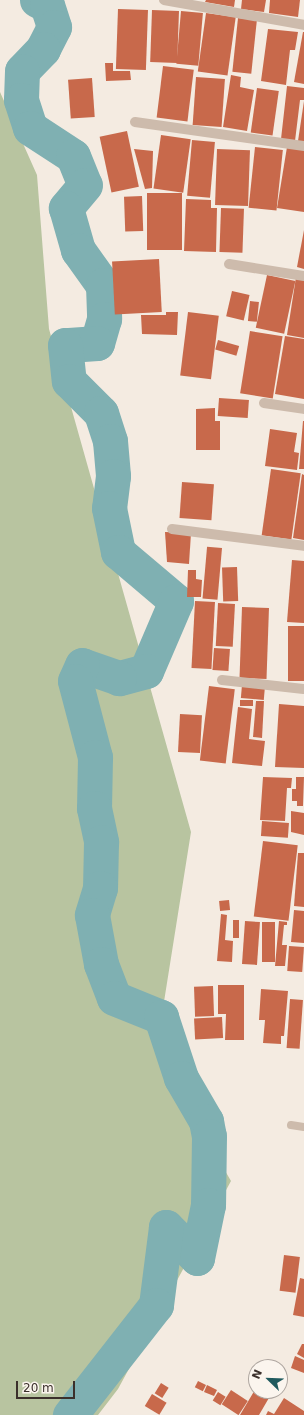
<!DOCTYPE html>
<style>
body{margin:0}
#map{position:relative;width:304px;height:1415px;overflow:hidden;background:#f4ebe1;font-family:"DejaVu Sans",sans-serif}
div>[style]{position:absolute}
.green>*{inset:0;background:#b8c4a0}
.river>*{height:35px;margin:-17.5px;padding:0 17.5px;transform-origin:17.5px;border-radius:17.5px;background:#7fb0b2}
.building>*{inset:0;background:#c8694b;transform-origin:0 0}
.lane>*{height:8px;margin:-4px;padding:0 4px;transform-origin:4px;border-radius:4px;background:#cdbbac}
.street>*{height:10px;margin:-5px;padding:0 5px;transform-origin:5px;border-radius:5px;background:#cdbbac}
span{translate:-50% -50%;white-space:nowrap;text-align:center;line-height:1.15;-webkit-text-stroke:4px #fbf5ee;paint-order:stroke}
.north{position:absolute;left:248px;top:1359px;width:40px;height:40px;box-sizing:border-box;background:#fbf5ee;border:1px solid #aea6a0;border-radius:50%;rotate:293deg;font-size:11px;font-weight:700;line-height:16px;text-align:center;color:#3b302b}
.north::after{content:'';display:block;margin:auto;width:14px;height:18px;background:#1f5a5e;clip-path:polygon(50% 0,100% 100%,50% 72%,0 100%)}
.scale{position:absolute;left:16px;top:1381px;width:59px;height:18px;box-sizing:border-box;border:2px solid #3b302b;border-top:0;padding-left:5px;font-size:12px;line-height:14px;white-space:nowrap;color:#3b302b;-webkit-text-stroke:3px #fbf5ee;paint-order:stroke}
</style>
<div id="map">
<div class="green">
<i style="clip-path:polygon(0 92px,37px 175px,49px 329px,191px 832px,156px 1052px,231px 1181px,118px 1389px,98px 1415px,0 1415px)"></i>
</div>
<div class="river">
<i style="left:37px;top:0;width:11px;rotate:27deg"></i>
<i style="left:47px;top:5px;width:23px;rotate:72deg"></i>
<i style="left:54px;top:27px;width:25px;rotate:117deg"></i>
<i style="left:43px;top:49px;width:30px;rotate:134deg"></i>
<i style="left:22px;top:71px;width:29px;rotate:92deg"></i>
<i style="left:21px;top:100px;width:29px;rotate:72deg"></i>
<i style="left:30px;top:128px;width:51px;rotate:33.1deg"></i>
<i style="left:73px;top:156px;width:31px;rotate:68deg"></i>
<i style="left:85px;top:185px;width:30px;rotate:130deg"></i>
<i style="left:66px;top:208px;width:44px;rotate:74.1deg"></i>
<i style="left:78px;top:250px;width:43px;rotate:54.5deg"></i>
<i style="left:103px;top:285px;width:34px;rotate:88deg"></i>
<i style="left:104px;top:319px;width:25px;rotate:106deg"></i>
<i style="left:97px;top:343px;width:32px;rotate:176deg"></i>
<i style="left:65px;top:345px;width:36px;rotate:84deg"></i>
<i style="left:69px;top:381px;width:45px;rotate:45deg"></i>
<i style="left:101px;top:413px;width:29px;rotate:72deg"></i>
<i style="left:110px;top:441px;width:35px;rotate:85deg"></i>
<i style="left:113px;top:476px;width:32px;rotate:97deg"></i>
<i style="left:109px;top:508px;width:45px;rotate:78.4deg"></i>
<i style="left:118px;top:552px;width:76px;rotate:40.2deg"></i>
<i style="left:176px;top:601px;width:76px;rotate:113.2deg"></i>
<i style="left:146px;top:671px;width:28px;rotate:165deg"></i>
<i style="left:119px;top:678px;width:39px;rotate:-161deg"></i>
<i style="left:82px;top:665px;width:17px;rotate:114deg"></i>
<i style="left:75px;top:681px;width:79px;rotate:75.3deg"></i>
<i style="left:95px;top:757px;width:51px;rotate:91.1deg"></i>
<i style="left:94px;top:808px;width:35px;rotate:78deg"></i>
<i style="left:101px;top:842px;width:46px;rotate:91.2deg"></i>
<i style="left:100px;top:888px;width:28px;rotate:107deg"></i>
<i style="left:92px;top:915px;width:50px;rotate:79.6deg"></i>
<i style="left:101px;top:964px;width:36px;rotate:69deg"></i>
<i style="left:114px;top:998px;width:51px;rotate:22deg"></i>
<i style="left:161px;top:1017px;width:64px;rotate:71.8deg"></i>
<i style="left:181px;top:1078px;width:50px;rotate:59.8deg"></i>
<i style="left:206px;top:1121px;width:15px;rotate:79deg"></i>
<i style="left:209px;top:1136px;width:69px;rotate:90.8deg"></i>
<i style="left:208px;top:1205px;width:54px;rotate:101.7deg"></i>
<i style="left:197px;top:1258px;width:44px;rotate:-135deg"></i>
<i style="left:166px;top:1227px;width:79px;rotate:97.3deg"></i>
<i style="left:156px;top:1305px;width:140px;rotate:128deg"></i>
</div>
<div class="building">
<i style="clip-path:polygon(206px 0,235px 0,234px 7px,205px 2px)"></i>
<i style="clip-path:polygon(242px 0,266px 0,264px 12px,241px 9px)"></i>
<i style="clip-path:polygon(270px 0,300px 0,298px 17px,269px 13px)"></i>
<i style="left:118px;top:9px;width:30px;height:60px;rotate:2deg"></i>
<i style="left:152px;top:10px;width:27px;height:52px;rotate:2deg"></i>
<i style="left:181px;top:11px;width:22px;height:53px;rotate:5deg"></i>
<i style="left:206px;top:13px;width:30px;height:59px;rotate:8deg"></i>
<i style="left:238px;top:18px;width:19px;height:54px;rotate:6deg"></i>
<i style="clip-path:polygon(268px 29px,298px 32px,295px 50px,290px 50px,286px 85px,261px 81px)"></i>
<i style="clip-path:polygon(303px 32px,304px 32px,304px 84px,294px 82px)"></i>
<i style="clip-path:polygon(105px 63px,113px 63px,113px 71px,130px 71px,131px 80px,106px 81px)"></i>
<i style="left:163px;top:66px;width:31px;height:52px;rotate:7deg"></i>
<i style="clip-path:polygon(231px 75px,241px 77px,240px 87px,254px 90px,247px 131px,223px 127px)"></i>
<i style="left:196px;top:77px;width:29px;height:48px;rotate:4deg"></i>
<i style="left:92px;top:78px;width:39px;height:24px;rotate:86deg"></i>
<i style="clip-path:polygon(287px 86px,304px 88px,304px 100px,300px 100px,295px 141px,281px 139px)"></i>
<i style="left:257px;top:88px;width:22px;height:45px;rotate:8deg"></i>
<i style="clip-path:polygon(304px 101px,304px 142px,298px 141px)"></i>
<i style="left:127px;top:131px;width:57px;height:28px;rotate:78deg"></i>
<i style="left:161px;top:135px;width:30px;height:54px;rotate:8deg"></i>
<i style="left:192px;top:140px;width:23px;height:56px;rotate:5deg"></i>
<i style="left:255px;top:147px;width:28px;height:61px;rotate:6deg"></i>
<i style="clip-path:polygon(287px 147px,304px 150px,304px 212px,277px 208px)"></i>
<i style="clip-path:polygon(134px 149px,153px 151px,152px 188px,145px 189px)"></i>
<i style="left:217px;top:149px;width:33px;height:56px;rotate:2deg"></i>
<i style="left:147px;top:193px;width:35px;height:57px"></i>
<i style="left:142px;top:196px;width:35px;height:18px;rotate:88deg"></i>
<i style="clip-path:polygon(186px 199px,211px 200px,211px 208px,217px 208px,216px 252px,184px 251px)"></i>
<i style="left:221px;top:208px;width:23px;height:44px;rotate:2deg"></i>
<i style="clip-path:polygon(304px 230px,304px 269px,297px 267px)"></i>
<i style="left:159px;top:259px;width:53px;height:47px;rotate:87deg"></i>
<i style="left:267px;top:275px;width:29px;height:54px;rotate:12deg"></i>
<i style="clip-path:polygon(296px 277px,304px 278px,304px 338px,287px 335px)"></i>
<i style="left:232px;top:291px;width:18px;height:26px;rotate:13deg"></i>
<i style="left:250px;top:301px;width:9px;height:20px;rotate:6deg"></i>
<i style="clip-path:polygon(166px 312px,178px 312px,177px 335px,142px 334px,141px 315px,166px 315px)"></i>
<i style="left:188px;top:312px;width:31px;height:64px;rotate:7deg"></i>
<i style="left:250px;top:331px;width:33px;height:63px;rotate:9deg"></i>
<i style="clip-path:polygon(285px 336px,304px 339px,304px 399px,275px 394px)"></i>
<i style="left:218px;top:340px;width:22px;height:10px;rotate:16deg"></i>
<i style="left:219px;top:398px;width:30px;height:18px;rotate:4deg"></i>
<i style="clip-path:polygon(215px 408px,215px 421px,220px 421px,220px 450px,196px 450px,196px 409px)"></i>
<i style="clip-path:polygon(303px 421px,304px 421px,304px 469px,299px 469px)"></i>
<i style="clip-path:polygon(270px 429px,297px 433px,294px 452px,299px 453px,297px 470px,265px 466px)"></i>
<i style="left:271px;top:469px;width:30px;height:67px;rotate:8deg"></i>
<i style="clip-path:polygon(302px 474px,304px 475px,304px 540px,293px 538px)"></i>
<i style="left:182px;top:482px;width:32px;height:36px;rotate:4deg"></i>
<i style="clip-path:polygon(165px 532px,191px 533px,189px 564px,167px 562px)"></i>
<i style="left:222px;top:548px;width:52px;height:15px;rotate:95deg"></i>
<i style="clip-path:polygon(292px 560px,304px 561px,304px 623px,287px 622px)"></i>
<i style="left:237px;top:567px;width:34px;height:15px;rotate:88deg"></i>
<i style="clip-path:polygon(188px 570px,196px 570px,196px 579px,202px 580px,201px 597px,187px 597px)"></i>
<i style="left:195px;top:601px;width:20px;height:67px;rotate:3deg"></i>
<i style="left:218px;top:603px;width:17px;height:43px;rotate:3deg"></i>
<i style="left:242px;top:607px;width:27px;height:71px;rotate:2deg"></i>
<i style="left:288px;top:626px;width:16px;height:55px"></i>
<i style="left:214px;top:648px;width:16px;height:22px;rotate:4deg"></i>
<i style="left:242px;top:685px;width:23px;height:13px;rotate:5deg"></i>
<i style="left:209px;top:686px;width:26px;height:75px;rotate:7deg"></i>
<i style="left:240px;top:700px;width:13px;height:6px"></i>
<i style="clip-path:polygon(256px 701px,264px 701px,262px 738px,253px 737px)"></i>
<i style="clip-path:polygon(279px 704px,304px 706px,304px 768px,275px 767px)"></i>
<i style="clip-path:polygon(238px 707px,252px 709px,249px 739px,265px 741px,262px 766px,232px 763px)"></i>
<i style="left:180px;top:714px;width:22px;height:38px;rotate:3deg"></i>
<i style="clip-path:polygon(263px 777px,292px 778px,291px 788px,287px 788px,285px 821px,260px 820px)"></i>
<i style="clip-path:polygon(296px 777px,304px 777px,303px 806px,297px 806px,297px 801px,292px 801px,292px 789px,296px 789px)"></i>
<i style="clip-path:polygon(291px 811px,304px 813px,304px 835px,291px 832px)"></i>
<i style="left:262px;top:821px;width:27px;height:15px;rotate:4deg"></i>
<i style="left:263px;top:841px;width:35px;height:76px;rotate:7deg"></i>
<i style="clip-path:polygon(298px 853px,304px 853px,304px 907px,294px 906px)"></i>
<i style="left:229px;top:900px;width:10px;height:10px;rotate:84deg"></i>
<i style="clip-path:polygon(294px 910px,304px 911px,304px 943px,291px 942px)"></i>
<i style="clip-path:polygon(221px 914px,227px 915px,225px 940px,233px 941px,232px 962px,217px 961px)"></i>
<i style="left:233px;top:920px;width:6px;height:18px"></i>
<i style="left:245px;top:921px;width:15px;height:43px;rotate:4deg"></i>
<i style="clip-path:polygon(279px 921px,287px 922px,287px 925px,284px 925px,282px 945px,287px 945px,285px 966px,275px 966px)"></i>
<i style="left:262px;top:922px;width:13px;height:40px"></i>
<i style="left:289px;top:946px;width:15px;height:25px;rotate:4deg"></i>
<i style="clip-path:polygon(218px 985px,244px 985px,244px 1040px,225px 1040px,226px 1014px,218px 1014px)"></i>
<i style="left:213px;top:986px;width:30px;height:19px;rotate:88deg"></i>
<i style="clip-path:polygon(261px 989px,288px 991px,284px 1036px,281px 1036px,281px 1044px,263px 1043px,265px 1020px,259px 1020px)"></i>
<i style="left:290px;top:999px;width:13px;height:49px;rotate:4deg"></i>
<i style="left:222px;top:1017px;width:21px;height:28px;rotate:87deg"></i>
<i style="left:284px;top:1255px;width:16px;height:36px;rotate:7deg"></i>
<i style="clip-path:polygon(300px 1278px,304px 1279px,304px 1317px,293px 1315px)"></i>
<i style="clip-path:polygon(302px 1344px,304px 1344px,304px 1358px,297px 1354px)"></i>
<i style="clip-path:polygon(295px 1356px,304px 1360px,304px 1373px,291px 1368px)"></i>
<i style="left:198px;top:1381px;width:9px;height:7px;rotate:27deg"></i>
<i style="left:161px;top:1383px;width:9px;height:12px;rotate:32deg"></i>
<i style="clip-path:polygon(207px 1385px,217px 1390px,214px 1396px,204px 1392px)"></i>
<i style="clip-path:polygon(256px 1388px,256px 1391px,273px 1391px,259px 1415px,240px 1415px)"></i>
<i style="left:231px;top:1390px;width:20px;height:17px;rotate:33deg"></i>
<i style="left:218px;top:1392px;width:9px;height:10px;rotate:32deg"></i>
<i style="left:152px;top:1394px;width:17px;height:14px;rotate:31deg"></i>
<i style="clip-path:polygon(284px 1398px,304px 1411px,304px 1415px,266px 1415px,268px 1411px,274px 1414px)"></i>
</div>
<div class="lane">
<i style="left:291px;top:1125px;width:13px;rotate:9deg"></i>
</div>
<div class="street">
<i style="left:164px;top:0;width:142px;rotate:10.1deg"></i>
<i style="left:135px;top:122px;width:171px;rotate:8.1deg"></i>
<i style="left:229px;top:264px;width:76px;rotate:9.1deg"></i>
<i style="left:264px;top:403px;width:40px;rotate:8.5deg"></i>
<i style="left:172px;top:529px;width:133px;rotate:7.3deg"></i>
<i style="left:222px;top:680px;width:82px;rotate:6.3deg"></i>
</div>
<div class="north">N</div>
<div class="scale">20 m</div>
</div>
